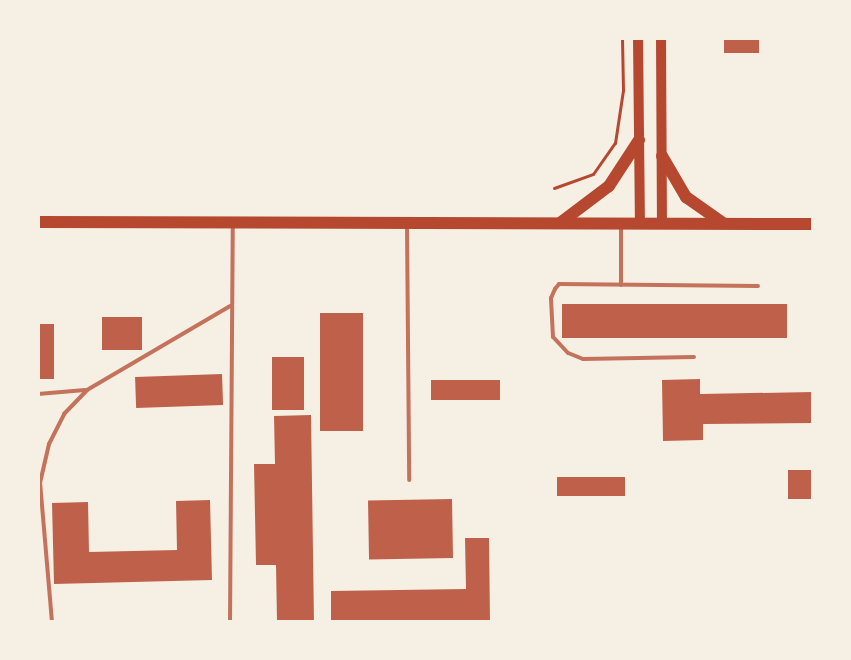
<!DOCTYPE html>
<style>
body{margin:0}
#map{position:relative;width:851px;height:660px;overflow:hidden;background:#f6efe4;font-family:Lato,sans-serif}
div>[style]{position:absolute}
.building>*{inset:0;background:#bf614a;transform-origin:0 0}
.path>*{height:3px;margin:-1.5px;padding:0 1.5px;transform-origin:1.5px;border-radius:1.5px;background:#b5482f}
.service>*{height:4px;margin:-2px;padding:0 2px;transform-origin:2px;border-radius:2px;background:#c5725c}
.secondary>*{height:10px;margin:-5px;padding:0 5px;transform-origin:5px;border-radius:5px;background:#b5482f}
.trunk>*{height:12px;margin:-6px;padding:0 6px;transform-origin:6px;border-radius:6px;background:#b5482f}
span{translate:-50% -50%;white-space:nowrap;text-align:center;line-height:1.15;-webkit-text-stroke:8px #f6efe4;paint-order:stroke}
.frame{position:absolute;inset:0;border:40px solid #f6efe4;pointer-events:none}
</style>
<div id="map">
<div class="building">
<i style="left:724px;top:38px;width:35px;height:15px"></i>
<i style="left:787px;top:304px;width:34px;height:225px;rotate:90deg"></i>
<i style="left:363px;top:313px;width:118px;height:43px;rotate:90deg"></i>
<i style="left:142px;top:317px;width:33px;height:40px;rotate:90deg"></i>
<i style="left:38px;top:324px;width:16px;height:55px"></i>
<i style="left:272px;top:357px;width:32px;height:53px"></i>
<i style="left:222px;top:374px;width:31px;height:87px;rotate:88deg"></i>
<i style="clip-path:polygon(700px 379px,700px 394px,813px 392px,813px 423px,703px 424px,703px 440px,663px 441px,662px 380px)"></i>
<i style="left:500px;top:380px;width:20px;height:69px;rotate:90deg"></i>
<i style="clip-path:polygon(311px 415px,314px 622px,277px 622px,276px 565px,256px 565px,254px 464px,275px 464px,274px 416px)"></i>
<i style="left:788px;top:470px;width:25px;height:29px"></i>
<i style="left:557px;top:477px;width:68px;height:19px"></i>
<i style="left:452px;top:499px;width:59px;height:84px;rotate:89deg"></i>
<i style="clip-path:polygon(210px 500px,212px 580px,54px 584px,52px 503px,88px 502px,89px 552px,177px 550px,176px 501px)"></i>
<i style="clip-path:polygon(465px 538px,489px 538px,490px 622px,331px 622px,331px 591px,466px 589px)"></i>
</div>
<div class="path">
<i style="left:554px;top:188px;width:41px;rotate:-19.7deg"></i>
<i style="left:593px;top:174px;width:38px;rotate:-55deg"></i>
<i style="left:615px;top:143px;width:54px;rotate:-81.4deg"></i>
<i style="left:623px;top:90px;width:52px;rotate:-91.1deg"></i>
</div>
<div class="service">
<i style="left:621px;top:226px;width:59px;rotate:90deg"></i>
<i style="left:407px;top:227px;width:253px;rotate:89.5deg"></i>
<i style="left:694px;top:357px;width:111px;rotate:179deg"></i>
<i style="left:583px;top:359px;width:16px;rotate:-158deg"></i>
<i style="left:568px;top:353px;width:22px;rotate:-133deg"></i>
<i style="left:553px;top:337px;width:39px;rotate:-93deg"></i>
<i style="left:551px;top:298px;width:10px;rotate:-66deg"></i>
<i style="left:555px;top:289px;width:6px;rotate:-51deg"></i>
<i style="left:559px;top:284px;width:199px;rotate:0.6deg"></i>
<i style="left:38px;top:394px;width:47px;rotate:-4.9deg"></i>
<i style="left:52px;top:622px;width:140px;rotate:-94.9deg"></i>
<i style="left:40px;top:483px;width:40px;rotate:-77deg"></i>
<i style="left:49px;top:444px;width:34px;rotate:-63deg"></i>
<i style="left:64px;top:414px;width:33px;rotate:-46deg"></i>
<i style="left:87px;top:390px;width:166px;rotate:-30.4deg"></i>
<i style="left:230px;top:622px;width:397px;rotate:-89.6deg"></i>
</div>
<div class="secondary">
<i style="left:638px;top:38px;width:185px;rotate:89.4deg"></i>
<i style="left:661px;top:38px;width:185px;rotate:89.7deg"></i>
</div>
<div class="trunk">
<i style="left:662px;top:156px;width:48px;rotate:59.7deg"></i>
<i style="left:686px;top:197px;width:45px;rotate:35.1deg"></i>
<i style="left:38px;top:222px;width:775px;rotate:0.15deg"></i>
<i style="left:560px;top:223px;width:61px;rotate:-37.1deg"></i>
<i style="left:609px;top:186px;width:55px;rotate:-56.9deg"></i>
</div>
<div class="frame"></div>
</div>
